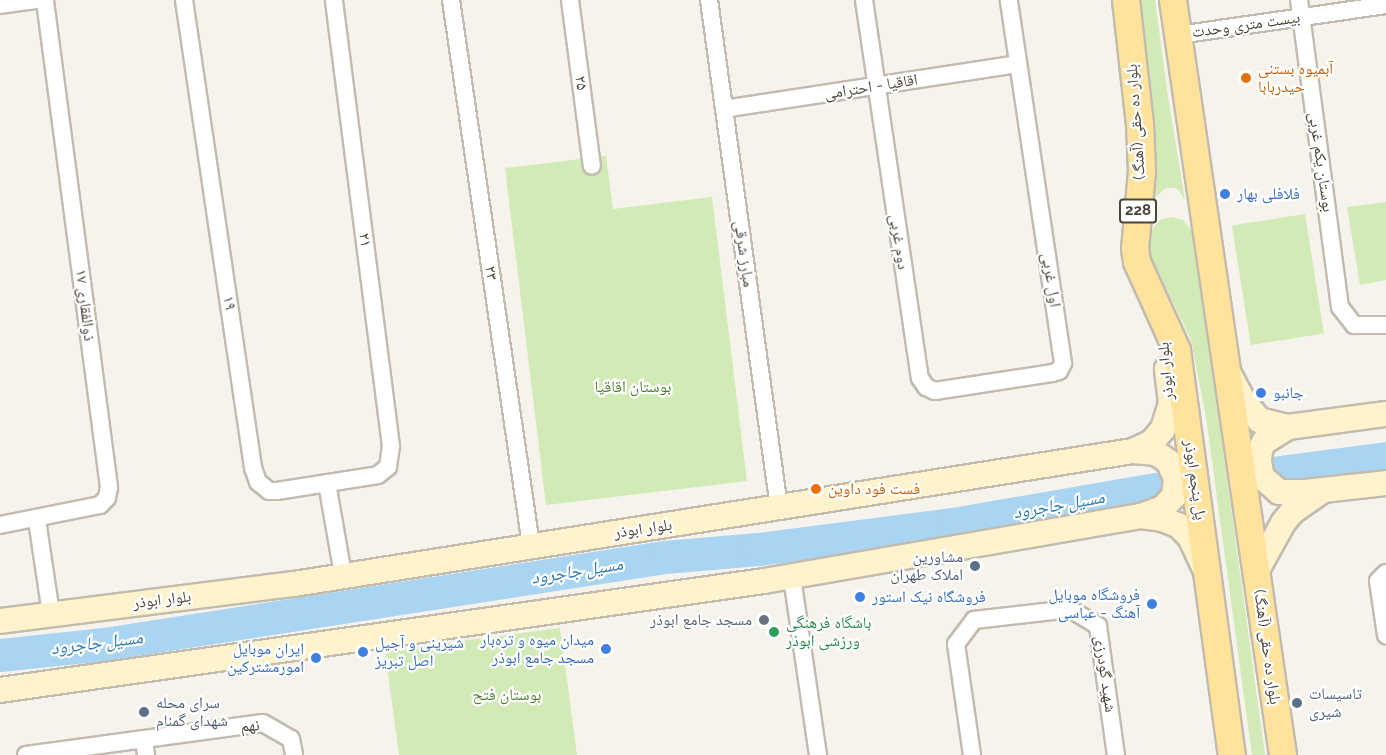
<!DOCTYPE html>
<meta charset="utf-8">
<style>
body{margin:0}
#map{position:relative;width:1386px;height:755px;overflow:hidden;background:#f6f3ec;font-family:Raleway,"Noto Naskh Arabic",sans-serif}
div>[style]{position:absolute}
.green>*{inset:0;background:#d2eab5;transform-origin:0 0}
.river>*{height:33px;margin:-16.5px;padding:0 16.5px;transform-origin:16.5px;border-radius:16.5px;background:#a9d4f2}
.roads{filter:drop-shadow(2px 0 #c2bbae) drop-shadow(-2px 0 #c2bbae) drop-shadow(0 2px #c2bbae) drop-shadow(0 -2px #c2bbae)}
.minor>*{height:16px;margin:-8px;padding:0 8px;transform-origin:8px;border-radius:8px;background:#fff}
.secondary>*{height:24px;margin:-12px;padding:0 12px;transform-origin:12px;border-radius:12px;background:#fff3cd}
.primary>*{height:26px;margin:-13px;padding:0 13px;transform-origin:13px;border-radius:13px;background:#ffe39c}
.dots>*{width:16px;height:16px;translate:-50% -50%;box-sizing:border-box;border:3px solid #fff;border-radius:50%}
span{translate:-50% -50%;white-space:nowrap;text-align:center;line-height:1.15;-webkit-text-stroke:4.5px #fff;paint-order:stroke}
.shield-label span{padding:2px 4px;background:#fff;border:2px solid;border-radius:4px;-webkit-text-stroke-width:0}
.shield-label{font-size:15px;color:#4b4439;font-weight:700}
.street-label{font-size:16px;color:#4b4439}
.food-label{font-size:16px;color:#c56008}
.left{translate:0 -50%;text-align:left}
.shop-label{font-size:16px;color:#366cbe}
.right{translate:-100% -50%;text-align:right}
.park-label{font-size:16px;color:#4a7f2a}
.service-label{font-size:16px;color:#4e5e75}
.worship-label{font-size:16px;color:#5b616d}
.leisure-label{font-size:16px;color:#27864d}
.water-label{font-size:18px;color:#2e7ab2;font-style:italic}
</style>
<div id="map">
<div class="green">
<i style="clip-path:polygon(1140px 0,1155px 0,1168px 97px,1185px 200px,1177px 188px,1166px 188px,1148px 203px,1150px 123px)"></i>
<i style="clip-path:polygon(606px 156px,613px 209px,712px 197px,747px 481px,546px 505px,505px 168px)"></i>
<i style="clip-path:polygon(1386px 202px,1386px 280px,1360px 285px,1347px 207px)"></i>
<i style="left:1305px;top:214px;width:121px;height:74px;rotate:81deg"></i>
<i style="clip-path:polygon(1171px 217px,1183px 220px,1191px 230px,1195px 246px,1265px 755px,1252px 755px,1206px 417px,1191px 340px,1150px 254px,1148px 240px,1152px 229px,1160px 220px)"></i>
<i style="clip-path:polygon(560px 628px,577px 755px,399px 755px,385px 651px)"></i>
</div>
<div class="river">
<i style="left:1272px;top:473px;width:115px;rotate:-7.5deg"></i>
<i style="left:0;top:655px;width:105px;rotate:-6deg"></i>
<i style="left:104px;top:644px;width:568px;rotate:-8.82deg"></i>
<i style="left:665px;top:557px;width:93px;rotate:-4.9deg"></i>
<i style="left:758px;top:549px;width:197px;rotate:-7.3deg"></i>
<i style="left:953px;top:524px;width:205px;rotate:-9.8deg"></i>
</div>
<div class="roads">
<div class="minor">
<i style="left:184px;top:0;width:473px;rotate:81.6deg"></i>
<i style="left:253px;top:468px;width:15px;rotate:70deg"></i>
<i style="left:258px;top:482px;width:14px;rotate:39deg"></i>
<i style="left:269px;top:491px;width:8px"></i>
<i style="left:277px;top:491px;width:102px;rotate:-9deg"></i>
<i style="left:378px;top:475px;width:13px;rotate:-39deg"></i>
<i style="left:388px;top:467px;width:21px;rotate:-82deg"></i>
<i style="left:391px;top:446px;width:450px;rotate:-97.3deg"></i>
<i style="left:451px;top:0;width:551px;rotate:81.65deg"></i>
<i style="left:570px;top:0;width:167px;rotate:82.5deg"></i>
<i style="left:709px;top:0;width:513px;rotate:82.15deg"></i>
<i style="left:864px;top:0;width:382px;rotate:81.6deg"></i>
<i style="left:920px;top:378px;width:11px;rotate:56deg"></i>
<i style="left:926px;top:387px;width:10px;rotate:24deg"></i>
<i style="left:935px;top:391px;width:118px;rotate:-8.7deg"></i>
<i style="left:1052px;top:373px;width:7px;rotate:-16deg"></i>
<i style="left:1059px;top:371px;width:9px;rotate:-63deg"></i>
<i style="left:1063px;top:363px;width:367px;rotate:-98.5deg"></i>
<i style="left:1299px;top:0;width:310px;rotate:82.4deg"></i>
<i style="left:1340px;top:307px;width:23px;rotate:52deg"></i>
<i style="left:1354px;top:325px;width:32px"></i>
<i style="left:0;top:5px;width:37px;rotate:-8deg"></i>
<i style="left:1178px;top:35px;width:210px;rotate:-8.2deg"></i>
<i style="left:724px;top:109px;width:297px;rotate:-8.7deg"></i>
<i style="left:327px;top:483px;width:93px;rotate:80.1deg"></i>
<i style="left:37px;top:520px;width:95px;rotate:81.5deg"></i>
<i style="left:0;top:525px;width:102px;rotate:-11.3deg"></i>
<i style="left:100px;top:505px;width:10px;rotate:-45deg"></i>
<i style="left:107px;top:498px;width:11px;rotate:-80deg"></i>
<i style="left:109px;top:487px;width:491px;rotate:-97.5deg"></i>
<i style="left:1386px;top:573px;width:11px;rotate:135deg"></i>
<i style="left:1378px;top:581px;width:55px;rotate:81.6deg"></i>
<i style="left:792px;top:577px;width:180px;rotate:81.7deg"></i>
<i style="left:144px;top:739px;width:16px;rotate:83deg"></i>
<i style="left:26px;top:755px;width:239px;rotate:-7.7deg"></i>
<i style="left:263px;top:723px;width:32px;rotate:30deg"></i>
<i style="left:291px;top:739px;width:16px;rotate:79deg"></i>
<i style="left:972px;top:755px;width:112px;rotate:-98.2deg"></i>
<i style="left:956px;top:644px;width:30px;rotate:-53deg"></i>
<i style="left:974px;top:620px;width:97px;rotate:-6.5deg"></i>
<i style="left:1070px;top:609px;width:33px;rotate:31deg"></i>
<i style="left:1098px;top:626px;width:130px;rotate:82.1deg"></i>
</div>
<div class="secondary">
<i style="left:1229px;top:374px;width:30px;rotate:62deg"></i>
<i style="left:1243px;top:400px;width:26px;rotate:51deg"></i>
<i style="left:1259px;top:420px;width:30px;rotate:14deg"></i>
<i style="left:1288px;top:427px;width:99px;rotate:-7.6deg"></i>
<i style="left:1288px;top:427px;width:28px;rotate:148deg"></i>
<i style="left:1264px;top:442px;width:9px;rotate:117deg"></i>
<i style="left:1260px;top:450px;width:12px;rotate:95deg"></i>
<i style="left:1259px;top:462px;width:15px;rotate:79deg"></i>
<i style="left:1262px;top:477px;width:23px;rotate:41deg"></i>
<i style="left:1279px;top:492px;width:26px"></i>
<i style="left:1305px;top:492px;width:81px;rotate:-6.3deg"></i>
<i style="left:1133px;top:451px;width:23px;rotate:5deg"></i>
<i style="left:1156px;top:453px;width:14px;rotate:34deg"></i>
<i style="left:1168px;top:461px;width:19px;rotate:65deg"></i>
<i style="left:1176px;top:478px;width:18px;rotate:96deg"></i>
<i style="left:1174px;top:496px;width:16px;rotate:133deg"></i>
<i style="left:1163px;top:508px;width:23px;rotate:160deg"></i>
<i style="left:1256px;top:572px;width:56px;rotate:-61.1deg"></i>
<i style="left:1283px;top:523px;width:14px;rotate:-51deg"></i>
<i style="left:1292px;top:512px;width:35px;rotate:-35deg"></i>
<i style="left:0;top:621px;width:296px;rotate:-7.2deg"></i>
<i style="left:294px;top:584px;width:849px;rotate:-9.01deg"></i>
<i style="left:1133px;top:451px;width:21px;rotate:-25deg"></i>
<i style="left:1152px;top:442px;width:17px;rotate:-50deg"></i>
<i style="left:1163px;top:429px;width:27px;rotate:-73deg"></i>
<i style="left:1171px;top:403px;width:34px;rotate:-97deg"></i>
<i style="left:0;top:690px;width:772px;rotate:-8.12deg"></i>
<i style="left:764px;top:581px;width:383px;rotate:-9.8deg"></i>
<i style="left:1141px;top:516px;width:21px;rotate:8deg"></i>
<i style="left:1162px;top:519px;width:17px;rotate:21deg"></i>
<i style="left:1178px;top:525px;width:17px;rotate:45deg"></i>
<i style="left:1190px;top:537px;width:33px;rotate:65deg"></i>
</div>
<div class="primary">
<i style="left:1126px;top:0;width:125px;rotate:83.6deg"></i>
<i style="left:1140px;top:124px;width:47px;rotate:87.6deg"></i>
<i style="left:1142px;top:171px;width:78px;rotate:95.1deg"></i>
<i style="left:1135px;top:249px;width:13px;rotate:81deg"></i>
<i style="left:1137px;top:262px;width:97px;rotate:65.6deg"></i>
<i style="left:1177px;top:350px;width:409px;rotate:82.3deg"></i>
<i style="left:1173px;top:0;width:763px;rotate:81.71deg"></i>
</div>
</div>
<div class="dots">
<i style="left:1246px;top:78px;background:#e8710a"></i>
<i style="left:1225px;top:194px;background:#3f7fe0"></i>
<i style="left:1261px;top:393px;background:#3f7fe0"></i>
<i style="left:816px;top:489px;background:#e8710a"></i>
<i style="left:975px;top:566px;background:#5c6f8a"></i>
<i style="left:860px;top:597px;background:#3f7fe0"></i>
<i style="left:1152px;top:604px;background:#3f7fe0"></i>
<i style="left:764px;top:620px;background:#6b7280"></i>
<i style="left:774px;top:632px;background:#2e9e5b"></i>
<i style="left:606px;top:649px;background:#3f7fe0"></i>
<i style="left:363px;top:652px;background:#3f7fe0"></i>
<i style="left:316px;top:658px;background:#3f7fe0"></i>
<i style="left:1297px;top:703px;background:#5c6f8a"></i>
<i style="left:144px;top:712px;background:#5c6f8a"></i>
</div>
<div class="shield-label">
<span style="left:1138px;top:211px">228</span>
</div>
<div class="street-label">
<span style="left:1246px;top:25px;rotate:-8deg">بیست متری وحدت</span>
<span style="left:581px;top:83px;rotate:82deg">۲۵</span>
<span style="left:871px;top:87px;rotate:-9deg">اقاقیا - احترامی</span>
<span style="left:1136px;top:122px;rotate:-94deg">بلوار ده حقی (آهنگ)</span>
<span style="left:1321px;top:162px;rotate:82deg">بوستان یکم غربی</span>
<span style="left:365px;top:240px;rotate:83deg">۲۱</span>
<span style="left:899px;top:242px;rotate:81deg">دوم غربی</span>
<span style="left:744px;top:254px;rotate:82deg">مبارز شرقی</span>
<span style="left:491px;top:273px;rotate:82deg">۲۳</span>
<span style="left:1051px;top:280px;rotate:81deg">اول غربی</span>
<span style="left:229px;top:303px;rotate:82deg">۱۹</span>
<span style="left:85px;top:305px;rotate:83deg">ذوالفقاری ۱۷</span>
<span style="left:1166px;top:371px;rotate:-95deg">بلوار ابوذر</span>
<span style="left:1195px;top:480px;rotate:82deg">پل پنجم ابوذر</span>
<span style="left:643px;top:529px;rotate:-8deg">بلوار ابوذر</span>
<span style="left:162px;top:600px;rotate:-7deg">بلوار ابوذر</span>
<span style="left:1267px;top:647px;rotate:82deg">بلوار ده حقی (آهنگ)</span>
<span style="left:1105px;top:674px;rotate:82deg">شهید گودرزی</span>
<span style="left:250px;top:726px;rotate:-4deg">نهم</span>
</div>
<div class="food-label">
<span class="left" style="left:1258px;top:78px">آبمیوه بستنی<br>حیدربابا</span>
<span class="left" style="left:828px;top:489px">فست فود داوین</span>
</div>
<div class="shop-label">
<span class="left" style="left:1237px;top:194px">فلافلی بهار</span>
<span class="left" style="left:1273px;top:393px">جانبو</span>
<span class="right" style="left:1140px;top:604px">فروشگاه موبایل<br>آهنگ - عباسی</span>
<span class="left" style="left:872px;top:597px">فروشگاه نیک استور</span>
<span class="right" style="left:594px;top:649px">میدان میوه و تره‌بار<br>مسجد جامع ابوذر</span>
<span class="left" style="left:375px;top:652px">شیرینی و آجیل<br>اصل تبریز</span>
<span class="right" style="left:304px;top:658px">ایران موبایل<br>امورمشترکین</span>
</div>
<div class="park-label">
<span style="left:633px;top:387px">بوستان اقاقیا</span>
<span style="left:507px;top:695px">بوستان فتح</span>
</div>
<div class="service-label">
<span class="right" style="left:963px;top:566px">مشاورین<br>املاک طهران</span>
<span class="left" style="left:1309px;top:703px">تاسیسات<br>شیری</span>
<span class="left" style="left:156px;top:712px">سرای محله<br>شهدای گمنام</span>
</div>
<div class="worship-label">
<span class="right" style="left:752px;top:620px">مسجد جامع ابوذر</span>
</div>
<div class="leisure-label">
<span class="left" style="left:786px;top:632px">باشگاه فرهنگی<br>ورزشی ابوذر</span>
</div>
<div class="water-label">
<span style="left:1059px;top:505px;rotate:-10deg">مسیل جاجرود</span>
<span style="left:577px;top:571px;rotate:-9deg">مسیل جاجرود</span>
<span style="left:97px;top:643px;rotate:-7deg">مسیل جاجرود</span>
</div>
</div>
